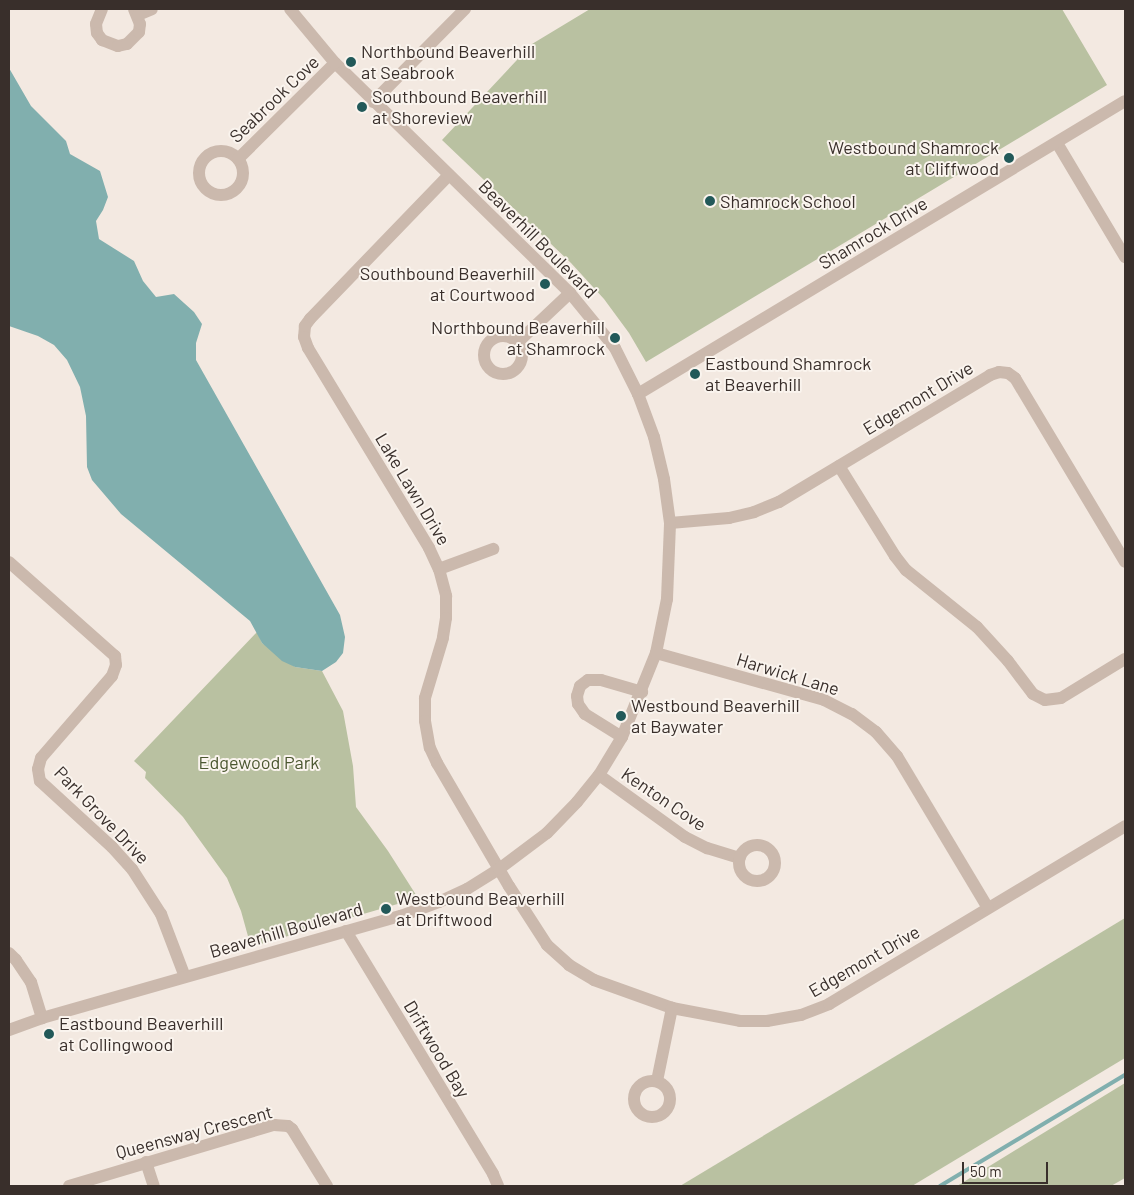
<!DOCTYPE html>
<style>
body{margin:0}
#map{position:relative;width:1134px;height:1195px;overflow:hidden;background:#f3e9e1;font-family:Barlow,sans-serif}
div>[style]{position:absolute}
.green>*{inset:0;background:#b9c1a1}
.water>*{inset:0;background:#81afae}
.stream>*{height:4px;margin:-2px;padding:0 2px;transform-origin:2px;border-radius:2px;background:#81afae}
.minor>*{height:12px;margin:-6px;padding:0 6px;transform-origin:6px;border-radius:6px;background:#cbb9ad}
.minor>.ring{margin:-6px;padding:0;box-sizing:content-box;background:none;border:12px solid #cbb9ad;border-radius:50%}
.dots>*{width:14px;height:14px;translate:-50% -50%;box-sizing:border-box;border:2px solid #faf4ee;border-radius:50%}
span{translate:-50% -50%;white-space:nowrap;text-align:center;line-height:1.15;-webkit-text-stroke:4px #faf4ee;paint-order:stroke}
.poi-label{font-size:18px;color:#392f2b}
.left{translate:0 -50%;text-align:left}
.right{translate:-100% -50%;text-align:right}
.street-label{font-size:18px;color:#392f2b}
.park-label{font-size:18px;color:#4b5730}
.frame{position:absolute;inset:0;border:10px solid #392f2b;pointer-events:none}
.scale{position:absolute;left:962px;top:1162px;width:86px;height:22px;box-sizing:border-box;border:2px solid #392f2b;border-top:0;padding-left:6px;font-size:15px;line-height:18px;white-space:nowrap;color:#392f2b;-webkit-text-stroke:4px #faf4ee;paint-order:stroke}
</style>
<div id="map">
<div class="green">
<i style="clip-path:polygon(590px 9px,1062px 9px,1107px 85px,646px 362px,629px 333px,604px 299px,571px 263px,442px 140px,532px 44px)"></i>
<i style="clip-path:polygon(257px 632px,262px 643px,295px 667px,322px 671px,343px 711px,353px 766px,356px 807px,388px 851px,418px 898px,251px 947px,241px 911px,227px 878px,183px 817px,145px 778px,146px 772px,134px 761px)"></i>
<i style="clip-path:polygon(1125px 918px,1125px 1058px,912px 1186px,680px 1186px)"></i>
<i style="clip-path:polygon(1125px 1083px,1125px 1178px,1111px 1186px,957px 1186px)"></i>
</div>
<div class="water">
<i style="clip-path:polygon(9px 68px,31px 106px,66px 141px,70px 154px,100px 171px,108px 197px,103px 210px,96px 221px,99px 239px,134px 261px,143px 281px,156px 297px,174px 294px,194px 312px,202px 324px,196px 343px,196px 360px,340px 615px,345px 637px,343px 653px,336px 662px,322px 671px,295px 667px,282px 661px,262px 643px,250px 621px,121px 514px,92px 480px,87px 467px,86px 416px,80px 387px,67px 360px,54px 345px,38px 336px,9px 326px)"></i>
</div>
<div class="stream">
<i style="left:940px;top:1186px;width:216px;rotate:-31deg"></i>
</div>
<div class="minor">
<i style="left:102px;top:9px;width:16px;rotate:112deg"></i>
<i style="left:96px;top:24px;width:9px;rotate:84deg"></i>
<i style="left:97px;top:33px;width:9px;rotate:54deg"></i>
<i style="left:102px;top:40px;width:17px;rotate:21deg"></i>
<i style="left:118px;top:46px;width:9px;rotate:-13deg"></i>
<i style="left:127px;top:44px;width:17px;rotate:-45deg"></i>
<i style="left:139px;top:32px;width:8px;rotate:-83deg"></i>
<i style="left:140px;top:24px;width:16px;rotate:-112deg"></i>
<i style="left:138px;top:15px;width:15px;rotate:-23deg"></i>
<i style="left:373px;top:102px;width:131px;rotate:-45.3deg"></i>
<i style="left:1057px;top:143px;width:133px;rotate:59.2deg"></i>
<i class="ring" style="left:199px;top:151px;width:32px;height:32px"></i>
<i style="left:238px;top:159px;width:136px;rotate:-44.7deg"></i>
<i style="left:449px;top:175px;width:200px;rotate:134deg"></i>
<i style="left:310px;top:319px;width:9px;rotate:126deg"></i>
<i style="left:305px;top:326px;width:11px;rotate:95deg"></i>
<i style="left:304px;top:337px;width:12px;rotate:70deg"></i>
<i style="left:308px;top:348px;width:234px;rotate:58.8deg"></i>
<i style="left:429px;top:548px;width:23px;rotate:65deg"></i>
<i style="left:439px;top:569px;width:28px;rotate:75deg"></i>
<i style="left:446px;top:596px;width:22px;rotate:90deg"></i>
<i style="left:446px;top:618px;width:20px;rotate:99deg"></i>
<i style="left:443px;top:638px;width:63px;rotate:106.7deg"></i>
<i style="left:425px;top:698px;width:23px;rotate:90deg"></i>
<i style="left:425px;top:721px;width:27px;rotate:80deg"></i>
<i style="left:430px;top:748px;width:17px;rotate:65deg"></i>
<i style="left:437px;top:763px;width:143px;rotate:59.7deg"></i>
<i style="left:509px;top:886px;width:70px;rotate:57.2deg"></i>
<i style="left:547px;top:945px;width:30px;rotate:42deg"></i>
<i style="left:569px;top:965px;width:29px;rotate:31deg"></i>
<i style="left:594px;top:980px;width:83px;rotate:19.7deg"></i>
<i style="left:672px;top:1008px;width:69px;rotate:10.8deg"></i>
<i style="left:740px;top:1021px;width:27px"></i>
<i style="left:767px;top:1021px;width:35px;rotate:-10deg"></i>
<i style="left:801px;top:1015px;width:30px;rotate:-21deg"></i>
<i style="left:829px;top:1004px;width:345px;rotate:-31deg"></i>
<i class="ring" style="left:484px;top:336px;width:26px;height:26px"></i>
<i style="left:517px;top:343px;width:73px;rotate:-43.3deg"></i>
<i style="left:638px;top:394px;width:568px;rotate:-31.03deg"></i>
<i style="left:839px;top:466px;width:106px;rotate:58.1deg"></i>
<i style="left:895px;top:556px;width:18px;rotate:52deg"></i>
<i style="left:906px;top:570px;width:91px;rotate:38.8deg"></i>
<i style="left:977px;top:627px;width:46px;rotate:47.6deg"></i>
<i style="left:1008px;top:661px;width:41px;rotate:52.9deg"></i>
<i style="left:1033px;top:694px;width:13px;rotate:27deg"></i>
<i style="left:1045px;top:700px;width:16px;rotate:-7deg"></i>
<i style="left:1061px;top:698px;width:75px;rotate:-31.4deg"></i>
<i style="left:670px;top:523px;width:59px;rotate:-4.8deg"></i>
<i style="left:729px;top:518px;width:26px;rotate:-13deg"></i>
<i style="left:754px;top:512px;width:27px;rotate:-22deg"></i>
<i style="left:779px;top:502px;width:246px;rotate:-31deg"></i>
<i style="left:990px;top:375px;width:9px;rotate:-18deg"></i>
<i style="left:999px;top:372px;width:9px;rotate:6deg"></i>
<i style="left:1008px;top:373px;width:9px;rotate:36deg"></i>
<i style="left:1015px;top:378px;width:214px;rotate:59.1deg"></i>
<i style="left:9px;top:562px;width:142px;rotate:41.6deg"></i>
<i style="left:115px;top:656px;width:9px;rotate:84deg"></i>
<i style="left:116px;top:665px;width:12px;rotate:110deg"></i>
<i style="left:112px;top:676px;width:108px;rotate:130.9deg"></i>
<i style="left:41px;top:758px;width:11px;rotate:105deg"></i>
<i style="left:38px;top:769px;width:12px;rotate:81deg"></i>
<i style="left:40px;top:781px;width:98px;rotate:42.5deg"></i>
<i style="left:112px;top:847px;width:30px;rotate:48deg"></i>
<i style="left:132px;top:869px;width:54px;rotate:57.2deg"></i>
<i style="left:161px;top:914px;width:67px;rotate:69.1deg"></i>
<i style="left:439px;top:569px;width:58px;rotate:-20.3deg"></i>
<i style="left:656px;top:653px;width:174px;rotate:15.6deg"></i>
<i style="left:824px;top:700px;width:31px;rotate:27deg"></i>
<i style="left:852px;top:714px;width:30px;rotate:37deg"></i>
<i style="left:876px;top:732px;width:32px;rotate:49deg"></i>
<i style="left:897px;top:756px;width:177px;rotate:59.1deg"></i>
<i style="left:622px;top:737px;width:44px;rotate:-148.1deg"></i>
<i style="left:585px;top:714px;width:12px;rotate:-125deg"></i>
<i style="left:578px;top:704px;width:8px;rotate:-97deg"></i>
<i style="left:577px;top:696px;width:10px;rotate:-73deg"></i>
<i style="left:580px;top:686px;width:10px;rotate:-37deg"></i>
<i style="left:588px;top:680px;width:13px"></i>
<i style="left:601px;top:680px;width:43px;rotate:16.3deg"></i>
<i style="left:599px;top:775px;width:106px;rotate:35.8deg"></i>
<i style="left:685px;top:837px;width:25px;rotate:27deg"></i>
<i style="left:707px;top:848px;width:34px;rotate:17deg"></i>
<i class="ring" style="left:739px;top:845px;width:24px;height:24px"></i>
<i style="left:346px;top:931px;width:284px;rotate:58.8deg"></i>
<i style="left:493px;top:1174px;width:13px;rotate:67deg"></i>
<i style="left:9px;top:953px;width:10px;rotate:45deg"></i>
<i style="left:16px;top:960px;width:27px;rotate:56deg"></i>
<i style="left:31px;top:982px;width:38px;rotate:73deg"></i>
<i style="left:9px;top:1030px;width:35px;rotate:-20deg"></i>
<i style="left:42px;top:1018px;width:373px;rotate:-15.9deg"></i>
<i style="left:401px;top:916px;width:40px;rotate:-20.2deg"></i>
<i style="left:439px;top:902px;width:31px;rotate:-25deg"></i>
<i style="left:467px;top:889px;width:38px;rotate:-32deg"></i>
<i style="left:499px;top:869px;width:60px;rotate:-36.9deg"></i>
<i style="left:547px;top:833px;width:43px;rotate:-45.9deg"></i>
<i style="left:577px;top:802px;width:35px;rotate:-51deg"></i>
<i style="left:599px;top:775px;width:44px;rotate:-58.8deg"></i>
<i style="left:622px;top:737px;width:91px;rotate:-68deg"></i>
<i style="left:656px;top:653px;width:55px;rotate:-78.5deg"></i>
<i style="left:667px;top:599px;width:76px;rotate:-87.7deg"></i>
<i style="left:670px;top:523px;width:44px;rotate:-97.8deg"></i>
<i style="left:664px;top:479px;width:43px;rotate:-103.4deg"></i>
<i style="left:654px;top:437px;width:46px;rotate:-110.4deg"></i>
<i style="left:638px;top:394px;width:51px;rotate:-116.6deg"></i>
<i style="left:615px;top:348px;width:71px;rotate:-129.3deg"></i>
<i style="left:570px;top:293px;width:329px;rotate:-135.6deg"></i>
<i style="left:335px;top:63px;width:70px;rotate:-129.8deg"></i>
<i class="ring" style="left:634px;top:1081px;width:24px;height:24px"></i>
<i style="left:657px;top:1081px;width:75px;rotate:-78.4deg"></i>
<i style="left:146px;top:1162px;width:25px;rotate:72deg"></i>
<i style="left:69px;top:1186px;width:214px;rotate:-16.6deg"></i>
<i style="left:274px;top:1125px;width:14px;rotate:4deg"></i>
<i style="left:288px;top:1126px;width:5px;rotate:37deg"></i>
<i style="left:292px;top:1129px;width:67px;rotate:58.4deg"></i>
</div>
<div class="dots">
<i style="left:351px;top:62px;background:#225959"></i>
<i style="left:362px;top:107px;background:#225959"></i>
<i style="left:1009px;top:158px;background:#225959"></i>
<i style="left:710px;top:201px;background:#225959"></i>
<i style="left:545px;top:284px;background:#225959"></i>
<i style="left:615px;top:338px;background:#225959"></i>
<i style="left:695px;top:374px;background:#225959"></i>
<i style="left:621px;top:716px;background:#225959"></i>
<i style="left:386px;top:909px;background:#225959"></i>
<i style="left:49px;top:1034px;background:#225959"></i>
</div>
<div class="poi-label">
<span class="left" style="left:361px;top:62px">Northbound Beaverhill<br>at Seabrook</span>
<span class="left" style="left:372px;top:107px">Southbound Beaverhill<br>at Shoreview</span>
<span class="right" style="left:999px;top:158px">Westbound Shamrock<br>at Cliffwood</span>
<span class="left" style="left:720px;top:201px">Shamrock School</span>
<span class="right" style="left:535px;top:284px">Southbound Beaverhill<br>at Courtwood</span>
<span class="right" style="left:605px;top:338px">Northbound Beaverhill<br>at Shamrock</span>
<span class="left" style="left:705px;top:374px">Eastbound Shamrock<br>at Beaverhill</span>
<span class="left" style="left:631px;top:716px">Westbound Beaverhill<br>at Baywater</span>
<span class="left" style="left:396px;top:909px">Westbound Beaverhill<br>at Driftwood</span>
<span class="left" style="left:59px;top:1034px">Eastbound Beaverhill<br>at Collingwood</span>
</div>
<div class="street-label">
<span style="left:274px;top:99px;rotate:-44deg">Seabrook Cove</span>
<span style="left:873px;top:233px;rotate:-31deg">Shamrock Drive</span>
<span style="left:538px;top:239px;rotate:45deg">Beaverhill Boulevard</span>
<span style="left:918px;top:398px;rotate:-31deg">Edgemont Drive</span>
<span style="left:413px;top:489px;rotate:59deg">Lake Lawn Drive</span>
<span style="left:788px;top:674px;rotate:17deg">Harwick Lane</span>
<span style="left:664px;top:799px;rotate:34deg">Kenton Cove</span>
<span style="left:102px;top:815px;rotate:46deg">Park Grove Drive</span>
<span style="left:286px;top:930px;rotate:-16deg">Beaverhill Boulevard</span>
<span style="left:864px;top:961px;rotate:-30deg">Edgemont Drive</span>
<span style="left:437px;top:1049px;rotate:59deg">Driftwood Bay</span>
<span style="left:194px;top:1132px;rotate:-15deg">Queensway Crescent</span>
</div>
<div class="park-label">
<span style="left:259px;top:762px">Edgewood Park</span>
</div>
<div class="frame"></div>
<div class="scale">50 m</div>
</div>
